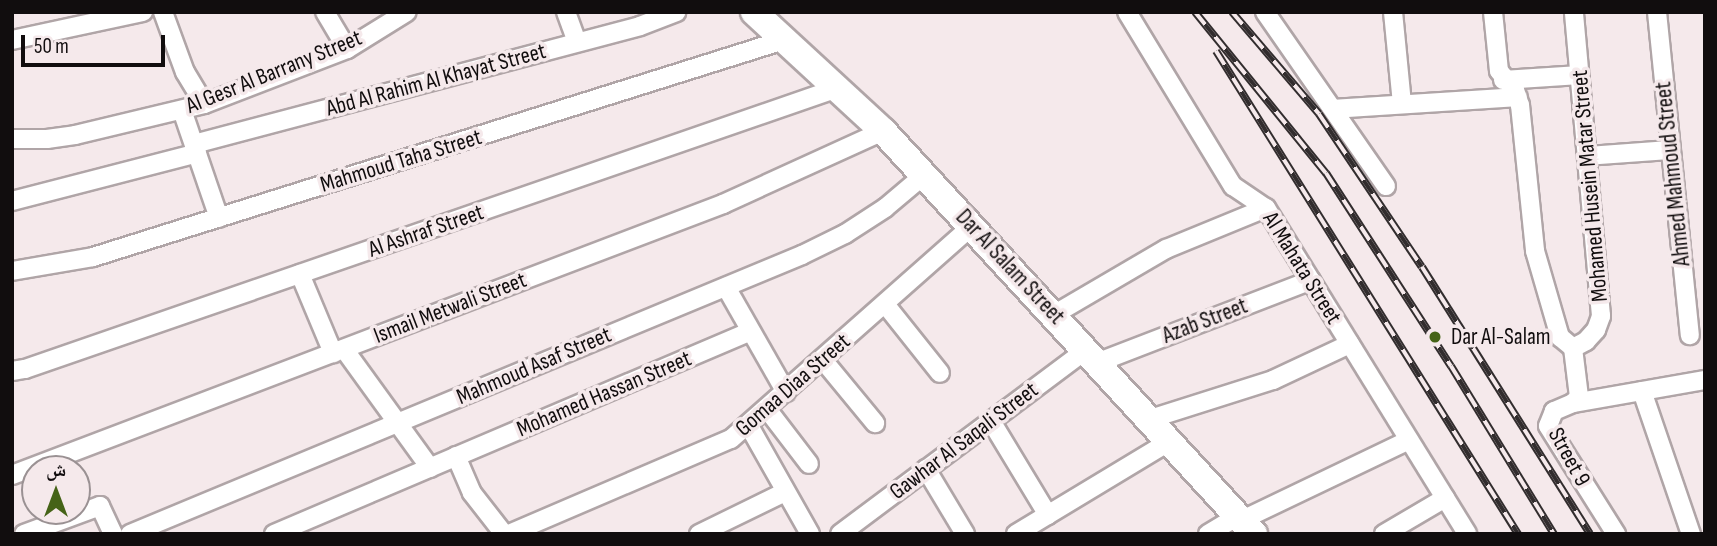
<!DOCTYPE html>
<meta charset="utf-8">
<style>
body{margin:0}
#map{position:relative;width:1717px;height:546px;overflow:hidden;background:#f5e9eb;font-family:"Sofia Sans Condensed","Noto Naskh Arabic",sans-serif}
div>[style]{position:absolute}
.roads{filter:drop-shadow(2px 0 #b0a5a7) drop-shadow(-2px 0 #b0a5a7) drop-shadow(0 2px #b0a5a7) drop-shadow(0 -2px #b0a5a7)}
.minor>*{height:18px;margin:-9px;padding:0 9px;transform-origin:9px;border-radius:9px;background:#fff}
.secondary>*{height:26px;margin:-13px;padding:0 13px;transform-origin:13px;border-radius:13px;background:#fff}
.rail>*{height:8px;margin-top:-4px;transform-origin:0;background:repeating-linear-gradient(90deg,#f5e9eb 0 16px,#322d2e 0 32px);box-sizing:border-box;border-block:2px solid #322d2e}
.dots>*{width:19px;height:19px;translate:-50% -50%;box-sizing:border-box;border:4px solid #f5e9eb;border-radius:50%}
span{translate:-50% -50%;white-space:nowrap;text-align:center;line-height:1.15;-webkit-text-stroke:7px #f5e9eb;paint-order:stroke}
.street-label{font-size:23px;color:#110d0e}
.poi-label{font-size:23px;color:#110d0e}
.left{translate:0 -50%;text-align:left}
.frame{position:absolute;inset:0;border:14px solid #110d0e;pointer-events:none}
.north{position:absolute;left:21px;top:455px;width:70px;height:70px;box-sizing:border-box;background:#f5e9eb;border:2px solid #9a9193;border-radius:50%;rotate:0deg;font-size:19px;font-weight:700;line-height:28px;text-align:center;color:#110d0e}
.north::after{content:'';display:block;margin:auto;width:24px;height:32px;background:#456317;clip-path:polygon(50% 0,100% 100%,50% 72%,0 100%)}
.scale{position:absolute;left:21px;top:35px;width:144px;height:32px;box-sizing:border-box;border:4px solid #110d0e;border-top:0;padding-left:9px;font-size:21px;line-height:24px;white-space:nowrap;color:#110d0e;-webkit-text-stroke:5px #f5e9eb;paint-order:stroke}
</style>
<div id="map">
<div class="roads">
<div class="minor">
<i style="left:163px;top:12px;width:64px;rotate:69.9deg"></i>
<i style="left:185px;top:72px;width:37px;rotate:59deg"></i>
<i style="left:325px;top:12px;width:43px;rotate:59.3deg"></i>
<i style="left:566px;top:12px;width:32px;rotate:70deg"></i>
<i style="left:1127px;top:12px;width:204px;rotate:58.7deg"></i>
<i style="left:1233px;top:186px;width:40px;rotate:34deg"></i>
<i style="left:1266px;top:208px;width:383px;rotate:58.3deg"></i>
<i style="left:1265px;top:12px;width:212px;rotate:55.2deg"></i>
<i style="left:1393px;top:12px;width:92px;rotate:84.4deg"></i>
<i style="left:1493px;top:12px;width:59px;rotate:84.2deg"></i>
<i style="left:1499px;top:71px;width:25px;rotate:50deg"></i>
<i style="left:1515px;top:90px;width:16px;rotate:72deg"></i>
<i style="left:1520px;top:105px;width:147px;rotate:84.1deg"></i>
<i style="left:1535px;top:251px;width:90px;rotate:73.8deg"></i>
<i style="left:1560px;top:337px;width:17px;rotate:40deg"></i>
<i style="left:1657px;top:12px;width:325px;rotate:84.2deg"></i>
<i style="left:12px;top:40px;width:134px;rotate:-12.1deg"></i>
<i style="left:1503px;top:80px;width:77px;rotate:-3.7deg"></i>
<i style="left:1333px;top:109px;width:185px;rotate:-3.7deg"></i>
<i style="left:182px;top:110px;width:114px;rotate:71.1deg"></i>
<i style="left:12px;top:139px;width:35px"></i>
<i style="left:47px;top:139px;width:28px;rotate:-8deg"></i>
<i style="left:75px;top:135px;width:133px;rotate:-13.5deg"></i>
<i style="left:204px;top:104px;width:153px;rotate:-21deg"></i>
<i style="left:347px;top:49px;width:70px;rotate:-31.7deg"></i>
<i style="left:194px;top:144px;width:461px;rotate:-14.8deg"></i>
<i style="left:640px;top:26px;width:39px;rotate:-21deg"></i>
<i style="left:1587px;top:156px;width:84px;rotate:-4.1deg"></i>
<i style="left:12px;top:201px;width:191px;rotate:-14.5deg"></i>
<i style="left:12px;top:271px;width:82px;rotate:-9.8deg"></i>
<i style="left:93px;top:257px;width:727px;rotate:-17.44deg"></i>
<i style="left:300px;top:274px;width:86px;rotate:67.3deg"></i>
<i style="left:726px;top:287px;width:121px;rotate:60.3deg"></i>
<i style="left:885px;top:304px;width:88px;rotate:51.4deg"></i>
<i style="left:1055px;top:314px;width:129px;rotate:-30.4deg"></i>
<i style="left:1166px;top:249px;width:108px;rotate:-22.3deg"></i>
<i style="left:1573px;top:348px;width:15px;rotate:-28deg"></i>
<i style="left:1586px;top:341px;width:15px;rotate:-48deg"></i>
<i style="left:1596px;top:330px;width:15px;rotate:-70deg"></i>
<i style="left:1601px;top:316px;width:305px;rotate:-95.1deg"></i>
<i style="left:1573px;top:348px;width:49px;rotate:83deg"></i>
<i style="left:1579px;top:397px;width:8px;rotate:135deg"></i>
<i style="left:1573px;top:403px;width:21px;rotate:157deg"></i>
<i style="left:1554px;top:411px;width:16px;rotate:112deg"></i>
<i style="left:1548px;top:426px;width:128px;rotate:57.8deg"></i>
<i style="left:344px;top:349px;width:147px;rotate:54.1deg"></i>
<i style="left:823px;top:360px;width:82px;rotate:50.5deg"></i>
<i style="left:1099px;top:362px;width:227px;rotate:-21.1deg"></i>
<i style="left:12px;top:371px;width:13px;rotate:-9deg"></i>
<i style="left:25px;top:369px;width:860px;rotate:-19.07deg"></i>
<i style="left:1642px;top:391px;width:151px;rotate:71.1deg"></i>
<i style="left:1573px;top:403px;width:134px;rotate:-9.9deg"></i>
<i style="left:767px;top:409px;width:69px;rotate:52.6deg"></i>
<i style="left:1150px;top:419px;width:129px;rotate:-17.6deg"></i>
<i style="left:1273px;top:380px;width:85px;rotate:-25.1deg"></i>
<i style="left:991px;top:421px;width:110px;rotate:58.8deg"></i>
<i style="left:749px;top:426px;width:124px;rotate:60.5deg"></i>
<i style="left:456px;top:456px;width:40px;rotate:66.6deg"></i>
<i style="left:472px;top:493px;width:52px;rotate:52deg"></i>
<i style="left:926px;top:469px;width:76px;rotate:59deg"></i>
<i style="left:12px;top:475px;width:761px;rotate:-20.86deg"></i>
<i style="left:723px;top:204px;width:176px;rotate:-24.5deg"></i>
<i style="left:1242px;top:520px;width:185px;rotate:-25.6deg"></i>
<i style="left:24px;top:534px;width:81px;rotate:-20.2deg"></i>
<i style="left:100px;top:506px;width:31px;rotate:65deg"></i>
<i style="left:130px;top:534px;width:728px;rotate:-22.55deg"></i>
<i style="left:802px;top:255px;width:48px;rotate:-26deg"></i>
<i style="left:845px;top:234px;width:48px;rotate:-33deg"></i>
<i style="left:885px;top:208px;width:51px;rotate:-40.2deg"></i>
<i style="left:274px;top:534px;width:518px;rotate:-23.05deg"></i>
<i style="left:509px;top:534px;width:241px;rotate:-23.2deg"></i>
<i style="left:731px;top:439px;width:322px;rotate:-41.5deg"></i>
<i style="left:699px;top:534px;width:96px;rotate:-26deg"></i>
<i style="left:840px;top:534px;width:309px;rotate:-36.8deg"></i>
<i style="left:1016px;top:534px;width:180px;rotate:-31.1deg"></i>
<i style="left:1208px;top:534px;width:35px;rotate:-31deg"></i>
<i style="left:1384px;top:534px;width:71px;rotate:-30.5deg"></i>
</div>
<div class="secondary">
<i style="left:754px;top:12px;width:176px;rotate:42.7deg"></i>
<i style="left:883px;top:131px;width:548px;rotate:47.37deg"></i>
</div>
</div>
<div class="rail">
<i style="left:1195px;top:12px;width:208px;rotate:50.9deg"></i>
<i style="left:1326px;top:173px;width:230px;rotate:57.1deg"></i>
<i style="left:1451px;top:366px;width:197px;rotate:58.5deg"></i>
<i style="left:1232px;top:12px;width:134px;rotate:49.5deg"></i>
<i style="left:1319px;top:114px;width:184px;rotate:56.1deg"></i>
<i style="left:1422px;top:267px;width:315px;rotate:57.8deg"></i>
<i style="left:1216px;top:51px;width:570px;rotate:57.98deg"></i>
</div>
<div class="dots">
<i style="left:1435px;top:337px;background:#456317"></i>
</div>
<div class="street-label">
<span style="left:274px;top:72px;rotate:-22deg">Al Gesr Al Barrany Street</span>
<span style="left:436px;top:80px;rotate:-15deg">Abd Al Rahim Al Khayat Street</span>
<span style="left:401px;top:161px;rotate:-17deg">Mahmoud Taha Street</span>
<span style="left:1673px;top:174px;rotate:-96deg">Ahmed Mahmoud Street</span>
<span style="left:1590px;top:186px;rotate:-95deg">Mohamed Husein Matar Street</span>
<span style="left:426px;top:231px;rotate:-19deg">Al Ashraf Street</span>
<span style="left:1010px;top:267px;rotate:47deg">Dar Al Salam Street</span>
<span style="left:1302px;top:268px;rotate:58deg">Al Mahata Street</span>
<span style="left:450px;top:308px;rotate:-21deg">Ismail Metwali Street</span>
<span style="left:1205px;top:321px;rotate:-21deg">Azab Street</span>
<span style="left:534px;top:366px;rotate:-23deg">Mahmoud Asaf Street</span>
<span style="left:793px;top:385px;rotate:-41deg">Gomaa Diaa Street</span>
<span style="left:604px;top:394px;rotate:-23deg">Mohamed Hassan Street</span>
<span style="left:964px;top:441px;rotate:-37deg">Gawhar Al Saqali Street</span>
<span style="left:1569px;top:457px;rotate:61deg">Street 9</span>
</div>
<div class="poi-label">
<span class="left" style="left:1451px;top:337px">Dar Al-Salam</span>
</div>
<div class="frame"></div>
<div class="north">ش</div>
<div class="scale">50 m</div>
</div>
